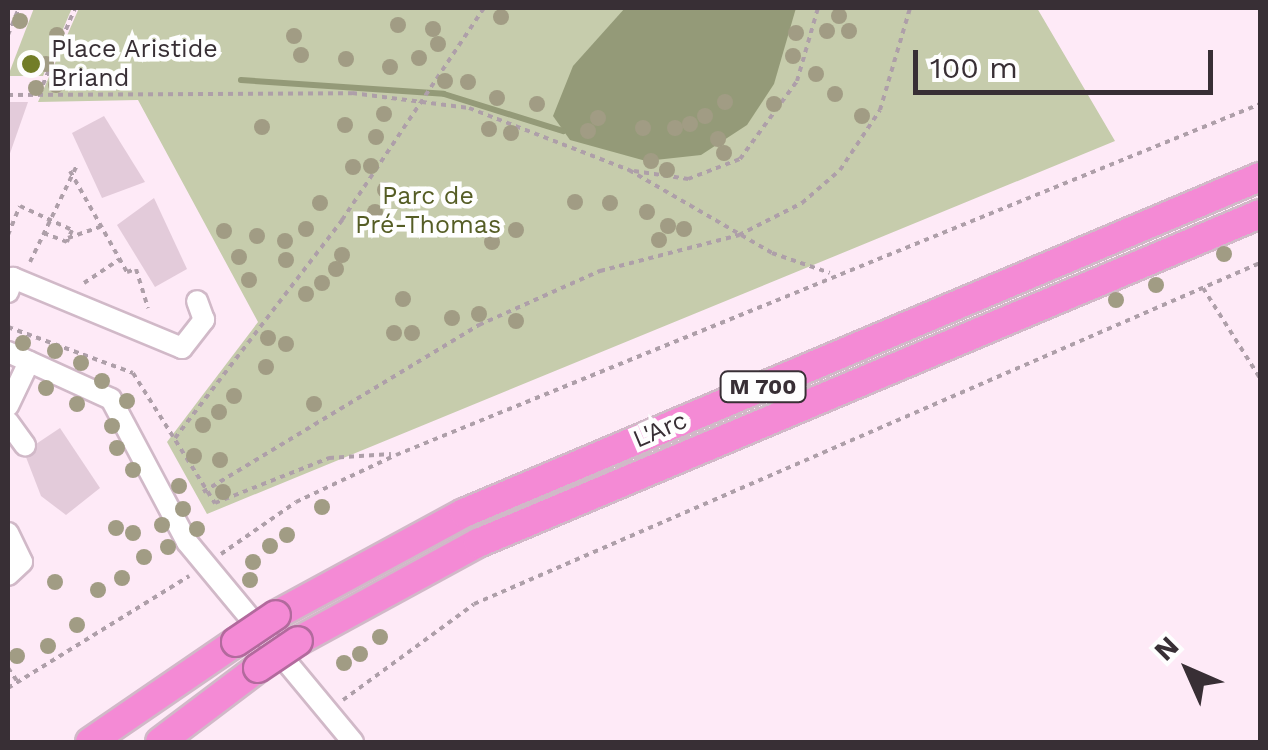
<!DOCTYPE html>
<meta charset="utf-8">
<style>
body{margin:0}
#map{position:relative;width:1268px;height:750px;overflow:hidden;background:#feeaf7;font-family:"Work Sans",sans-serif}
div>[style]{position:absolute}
.green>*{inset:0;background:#c6ccac}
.water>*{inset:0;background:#949a78}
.stream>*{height:6px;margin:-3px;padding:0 3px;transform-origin:3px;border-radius:3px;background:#949a78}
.building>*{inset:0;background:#e3cbda}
.path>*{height:4px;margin-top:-2px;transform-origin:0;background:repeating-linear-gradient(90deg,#ae9fa9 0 5px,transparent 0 10px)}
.roads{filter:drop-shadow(2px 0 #d1b9c8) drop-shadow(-2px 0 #d1b9c8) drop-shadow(0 2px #d1b9c8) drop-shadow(0 -2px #d1b9c8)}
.minor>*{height:20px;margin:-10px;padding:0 10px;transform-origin:10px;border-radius:10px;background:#fff}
.highway>*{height:28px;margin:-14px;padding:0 14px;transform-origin:14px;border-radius:14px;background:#f48ad5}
.bridges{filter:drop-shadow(2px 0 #b26a9d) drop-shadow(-2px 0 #b26a9d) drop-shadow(0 2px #b26a9d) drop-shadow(0 -2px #b26a9d)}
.highway-bridge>*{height:28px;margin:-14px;padding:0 14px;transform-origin:14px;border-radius:14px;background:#f48ad5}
.trees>*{width:16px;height:16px;margin:-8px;border-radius:50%;background:#a19c84}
.dots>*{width:28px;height:28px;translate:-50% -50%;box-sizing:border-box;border:5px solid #fefefe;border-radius:50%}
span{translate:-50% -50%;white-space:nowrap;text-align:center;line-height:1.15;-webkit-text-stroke:9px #fefefe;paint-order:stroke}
.shield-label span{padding:2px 8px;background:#fefefe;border:2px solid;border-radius:8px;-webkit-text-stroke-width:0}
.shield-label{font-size:22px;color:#382f35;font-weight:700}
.poi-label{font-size:25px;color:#382f35}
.left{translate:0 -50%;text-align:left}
.park-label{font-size:25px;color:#555d25}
.street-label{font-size:25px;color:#382f35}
.frame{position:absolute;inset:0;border:10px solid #382f35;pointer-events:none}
.north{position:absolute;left:1138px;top:620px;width:100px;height:100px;-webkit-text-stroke:8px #fefefe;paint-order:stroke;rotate:315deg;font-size:28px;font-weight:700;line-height:40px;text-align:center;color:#382f35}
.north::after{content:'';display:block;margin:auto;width:35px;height:45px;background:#382f35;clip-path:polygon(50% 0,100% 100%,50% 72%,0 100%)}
.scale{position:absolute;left:913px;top:50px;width:300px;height:45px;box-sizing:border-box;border:5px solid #382f35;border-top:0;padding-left:12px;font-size:30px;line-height:35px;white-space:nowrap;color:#382f35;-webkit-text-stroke:8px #fefefe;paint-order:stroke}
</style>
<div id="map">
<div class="green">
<i style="clip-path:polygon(34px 8px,72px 8px,43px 76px,8px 76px)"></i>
<i style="clip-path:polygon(79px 8px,1037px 8px,1115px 141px,207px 514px,167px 442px,258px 322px,138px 100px,38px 102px)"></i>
</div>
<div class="water">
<i style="clip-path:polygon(625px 8px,796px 8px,774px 84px,747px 125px,701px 155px,646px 161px,570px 140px,553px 116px,573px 66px)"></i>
</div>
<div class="stream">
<i style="left:241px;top:80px;width:203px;rotate:3.9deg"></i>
<i style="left:444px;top:94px;width:125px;rotate:17.3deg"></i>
</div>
<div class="building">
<i style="clip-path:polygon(8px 102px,28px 102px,8px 159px)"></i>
<i style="clip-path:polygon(104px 116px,145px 182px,102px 198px,72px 133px)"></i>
<i style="clip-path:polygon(154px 198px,187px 269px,155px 287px,117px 225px)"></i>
<i style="clip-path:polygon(60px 428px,100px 488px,66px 515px,41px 496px,24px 452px)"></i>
</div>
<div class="path">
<i style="left:8px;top:35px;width:29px;rotate:-68deg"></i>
<i style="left:39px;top:94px;width:93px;rotate:-67.3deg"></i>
<i style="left:8px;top:95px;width:344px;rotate:-0.3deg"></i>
<i style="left:352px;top:93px;width:118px;rotate:7.3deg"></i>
<i style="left:469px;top:108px;width:172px;rotate:21.2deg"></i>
<i style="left:629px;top:170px;width:165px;rotate:30.1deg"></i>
<i style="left:772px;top:253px;width:61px;rotate:19deg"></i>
<i style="left:70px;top:171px;width:116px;rotate:60.6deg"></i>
<i style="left:127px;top:272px;width:9px;rotate:-18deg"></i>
<i style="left:136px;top:269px;width:41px;rotate:72.9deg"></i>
<i style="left:634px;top:171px;width:55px;rotate:8.4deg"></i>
<i style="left:688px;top:179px;width:56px;rotate:-21deg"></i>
<i style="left:740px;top:159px;width:97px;rotate:-53.8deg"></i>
<i style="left:797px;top:81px;width:76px;rotate:-74deg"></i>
<i style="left:8px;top:235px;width:31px;rotate:-68deg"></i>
<i style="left:20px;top:206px;width:57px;rotate:24.8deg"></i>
<i style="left:72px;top:230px;width:13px;rotate:113deg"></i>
<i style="left:67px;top:242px;width:26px;rotate:-159deg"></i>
<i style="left:68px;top:238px;width:34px;rotate:-19deg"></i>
<i style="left:30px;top:262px;width:108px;rotate:-64.1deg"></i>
<i style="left:84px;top:283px;width:43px;rotate:-33.7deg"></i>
<i style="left:1203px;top:288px;width:107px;rotate:57.7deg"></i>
<i style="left:8px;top:327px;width:133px;rotate:20.2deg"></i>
<i style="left:133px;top:373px;width:154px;rotate:57.8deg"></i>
<i style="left:215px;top:503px;width:123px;rotate:-21.5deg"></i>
<i style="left:329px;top:458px;width:62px;rotate:-3.7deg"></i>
<i style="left:175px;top:438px;width:275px;rotate:-52.5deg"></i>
<i style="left:342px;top:220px;width:255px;rotate:-56.2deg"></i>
<i style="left:203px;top:492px;width:323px;rotate:-31.2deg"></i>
<i style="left:479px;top:325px;width:133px;rotate:-24.1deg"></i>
<i style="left:600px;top:271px;width:144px;rotate:-14.5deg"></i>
<i style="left:739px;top:235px;width:71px;rotate:-26.9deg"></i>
<i style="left:802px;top:203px;width:50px;rotate:-41deg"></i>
<i style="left:840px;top:170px;width:72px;rotate:-56.3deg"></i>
<i style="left:880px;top:110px;width:106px;rotate:-73.6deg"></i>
<i style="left:221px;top:554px;width:91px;rotate:-34.7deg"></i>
<i style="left:296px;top:502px;width:110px;rotate:-25.2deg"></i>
<i style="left:396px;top:455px;width:933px;rotate:-22.11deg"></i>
<i style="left:8px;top:668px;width:16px;rotate:55deg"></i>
<i style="left:8px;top:688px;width:213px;rotate:-31.7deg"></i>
<i style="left:343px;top:700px;width:162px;rotate:-36.2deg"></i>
<i style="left:474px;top:604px;width:857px;rotate:-23.45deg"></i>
</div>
<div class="roads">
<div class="minor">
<i style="left:8px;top:292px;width:15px;rotate:-70deg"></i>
<i style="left:13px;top:278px;width:183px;rotate:22.5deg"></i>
<i style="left:182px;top:348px;width:36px;rotate:-52deg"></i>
<i style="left:204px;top:320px;width:20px;rotate:-110deg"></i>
<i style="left:8px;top:352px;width:113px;rotate:24.5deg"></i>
<i style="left:111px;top:399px;width:162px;rotate:62deg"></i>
<i style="left:187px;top:542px;width:260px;rotate:50.3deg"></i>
<i style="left:8px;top:406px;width:49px;rotate:-64.5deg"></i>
<i style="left:8px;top:422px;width:29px;rotate:54deg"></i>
<i style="left:8px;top:533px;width:32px;rotate:64deg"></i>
<i style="left:22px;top:562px;width:19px;rotate:137deg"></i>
</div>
<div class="highway">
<i style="left:276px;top:615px;width:214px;rotate:-28.5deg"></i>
<i style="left:464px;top:513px;width:864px;rotate:-22.89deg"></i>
<i style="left:298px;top:641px;width:205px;rotate:-28.6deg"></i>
<i style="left:478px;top:543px;width:848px;rotate:-22.82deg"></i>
<i style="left:90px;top:742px;width:177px;rotate:-34.4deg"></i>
<i style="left:160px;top:742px;width:123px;rotate:-37.1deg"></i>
</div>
</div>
<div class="bridges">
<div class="highway-bridge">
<i style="left:236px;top:642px;width:48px;rotate:-34deg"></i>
<i style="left:258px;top:668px;width:48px;rotate:-34deg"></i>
</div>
</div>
<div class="trees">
<i style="left:839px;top:16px"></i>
<i style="left:501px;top:17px"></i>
<i style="left:20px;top:21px"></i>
<i style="left:398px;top:25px"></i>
<i style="left:433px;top:29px"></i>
<i style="left:827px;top:31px"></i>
<i style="left:849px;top:31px"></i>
<i style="left:796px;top:33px"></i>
<i style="left:57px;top:35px"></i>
<i style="left:294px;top:36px"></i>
<i style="left:438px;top:44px"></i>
<i style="left:301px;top:55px"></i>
<i style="left:793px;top:56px"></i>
<i style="left:419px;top:58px"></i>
<i style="left:346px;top:59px"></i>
<i style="left:46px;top:64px"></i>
<i style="left:390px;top:67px"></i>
<i style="left:816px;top:74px"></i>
<i style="left:445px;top:81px"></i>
<i style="left:468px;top:82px"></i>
<i style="left:56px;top:85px"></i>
<i style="left:36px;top:88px"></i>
<i style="left:835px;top:94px"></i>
<i style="left:497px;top:98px"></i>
<i style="left:725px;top:102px"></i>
<i style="left:537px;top:104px"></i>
<i style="left:774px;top:104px"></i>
<i style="left:384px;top:114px"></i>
<i style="left:705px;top:116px"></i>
<i style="left:862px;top:116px"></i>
<i style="left:598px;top:118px"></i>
<i style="left:690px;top:124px"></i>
<i style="left:345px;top:125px"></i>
<i style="left:262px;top:127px"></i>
<i style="left:643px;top:128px"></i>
<i style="left:675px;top:128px"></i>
<i style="left:489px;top:129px"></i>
<i style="left:588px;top:131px"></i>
<i style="left:511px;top:133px"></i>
<i style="left:376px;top:137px"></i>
<i style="left:718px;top:139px"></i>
<i style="left:724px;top:153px"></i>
<i style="left:651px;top:161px"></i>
<i style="left:371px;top:166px"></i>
<i style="left:353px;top:167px"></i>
<i style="left:667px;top:170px"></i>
<i style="left:385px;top:190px"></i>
<i style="left:575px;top:202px"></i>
<i style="left:320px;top:203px"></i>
<i style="left:610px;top:203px"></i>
<i style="left:375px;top:212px"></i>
<i style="left:647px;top:212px"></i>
<i style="left:668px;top:226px"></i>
<i style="left:306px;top:229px"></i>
<i style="left:684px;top:229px"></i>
<i style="left:516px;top:230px"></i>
<i style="left:224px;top:231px"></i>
<i style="left:257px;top:236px"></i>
<i style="left:659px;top:240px"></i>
<i style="left:285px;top:241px"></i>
<i style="left:492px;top:242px"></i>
<i style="left:1224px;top:254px"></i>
<i style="left:342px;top:255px"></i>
<i style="left:239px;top:257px"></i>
<i style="left:286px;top:260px"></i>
<i style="left:336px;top:269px"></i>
<i style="left:249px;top:280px"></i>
<i style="left:322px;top:283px"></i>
<i style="left:1156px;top:285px"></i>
<i style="left:306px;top:294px"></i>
<i style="left:403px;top:299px"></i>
<i style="left:1116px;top:300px"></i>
<i style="left:479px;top:314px"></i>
<i style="left:452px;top:318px"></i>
<i style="left:516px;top:321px"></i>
<i style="left:394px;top:333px"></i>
<i style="left:412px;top:333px"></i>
<i style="left:268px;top:338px"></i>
<i style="left:23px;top:343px"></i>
<i style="left:286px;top:344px"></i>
<i style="left:55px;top:351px"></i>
<i style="left:81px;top:363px"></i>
<i style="left:266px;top:367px"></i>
<i style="left:102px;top:381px"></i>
<i style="left:46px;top:388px"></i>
<i style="left:234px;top:396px"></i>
<i style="left:127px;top:401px"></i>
<i style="left:77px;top:404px"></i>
<i style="left:314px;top:404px"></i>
<i style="left:219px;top:412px"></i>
<i style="left:203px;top:425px"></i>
<i style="left:112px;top:426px"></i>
<i style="left:117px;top:448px"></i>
<i style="left:194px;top:456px"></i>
<i style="left:220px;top:460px"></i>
<i style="left:133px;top:470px"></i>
<i style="left:179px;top:486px"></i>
<i style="left:223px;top:492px"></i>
<i style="left:322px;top:507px"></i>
<i style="left:183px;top:509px"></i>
<i style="left:162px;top:525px"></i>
<i style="left:116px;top:528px"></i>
<i style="left:197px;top:529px"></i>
<i style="left:133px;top:533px"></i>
<i style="left:287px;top:535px"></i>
<i style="left:270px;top:546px"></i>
<i style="left:168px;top:547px"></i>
<i style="left:144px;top:557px"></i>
<i style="left:253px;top:562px"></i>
<i style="left:122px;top:578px"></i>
<i style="left:250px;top:580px"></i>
<i style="left:55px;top:582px"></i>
<i style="left:98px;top:590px"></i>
<i style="left:77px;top:625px"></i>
<i style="left:380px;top:637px"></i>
<i style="left:48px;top:646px"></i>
<i style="left:360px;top:654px"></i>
<i style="left:17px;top:656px"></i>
<i style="left:344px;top:663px"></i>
</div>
<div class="dots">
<i style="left:31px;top:64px;background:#727d28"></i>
</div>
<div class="shield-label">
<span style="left:763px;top:387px">M 700</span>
</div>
<div class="poi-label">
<span class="left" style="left:51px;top:64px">Place Aristide<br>Briand</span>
</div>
<div class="park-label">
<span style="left:428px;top:211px">Parc de<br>Pré-Thomas</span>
</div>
<div class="street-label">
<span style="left:660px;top:430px;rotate:-23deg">L'Arc</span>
</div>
<div class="frame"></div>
<div class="north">N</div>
<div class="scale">100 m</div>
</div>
